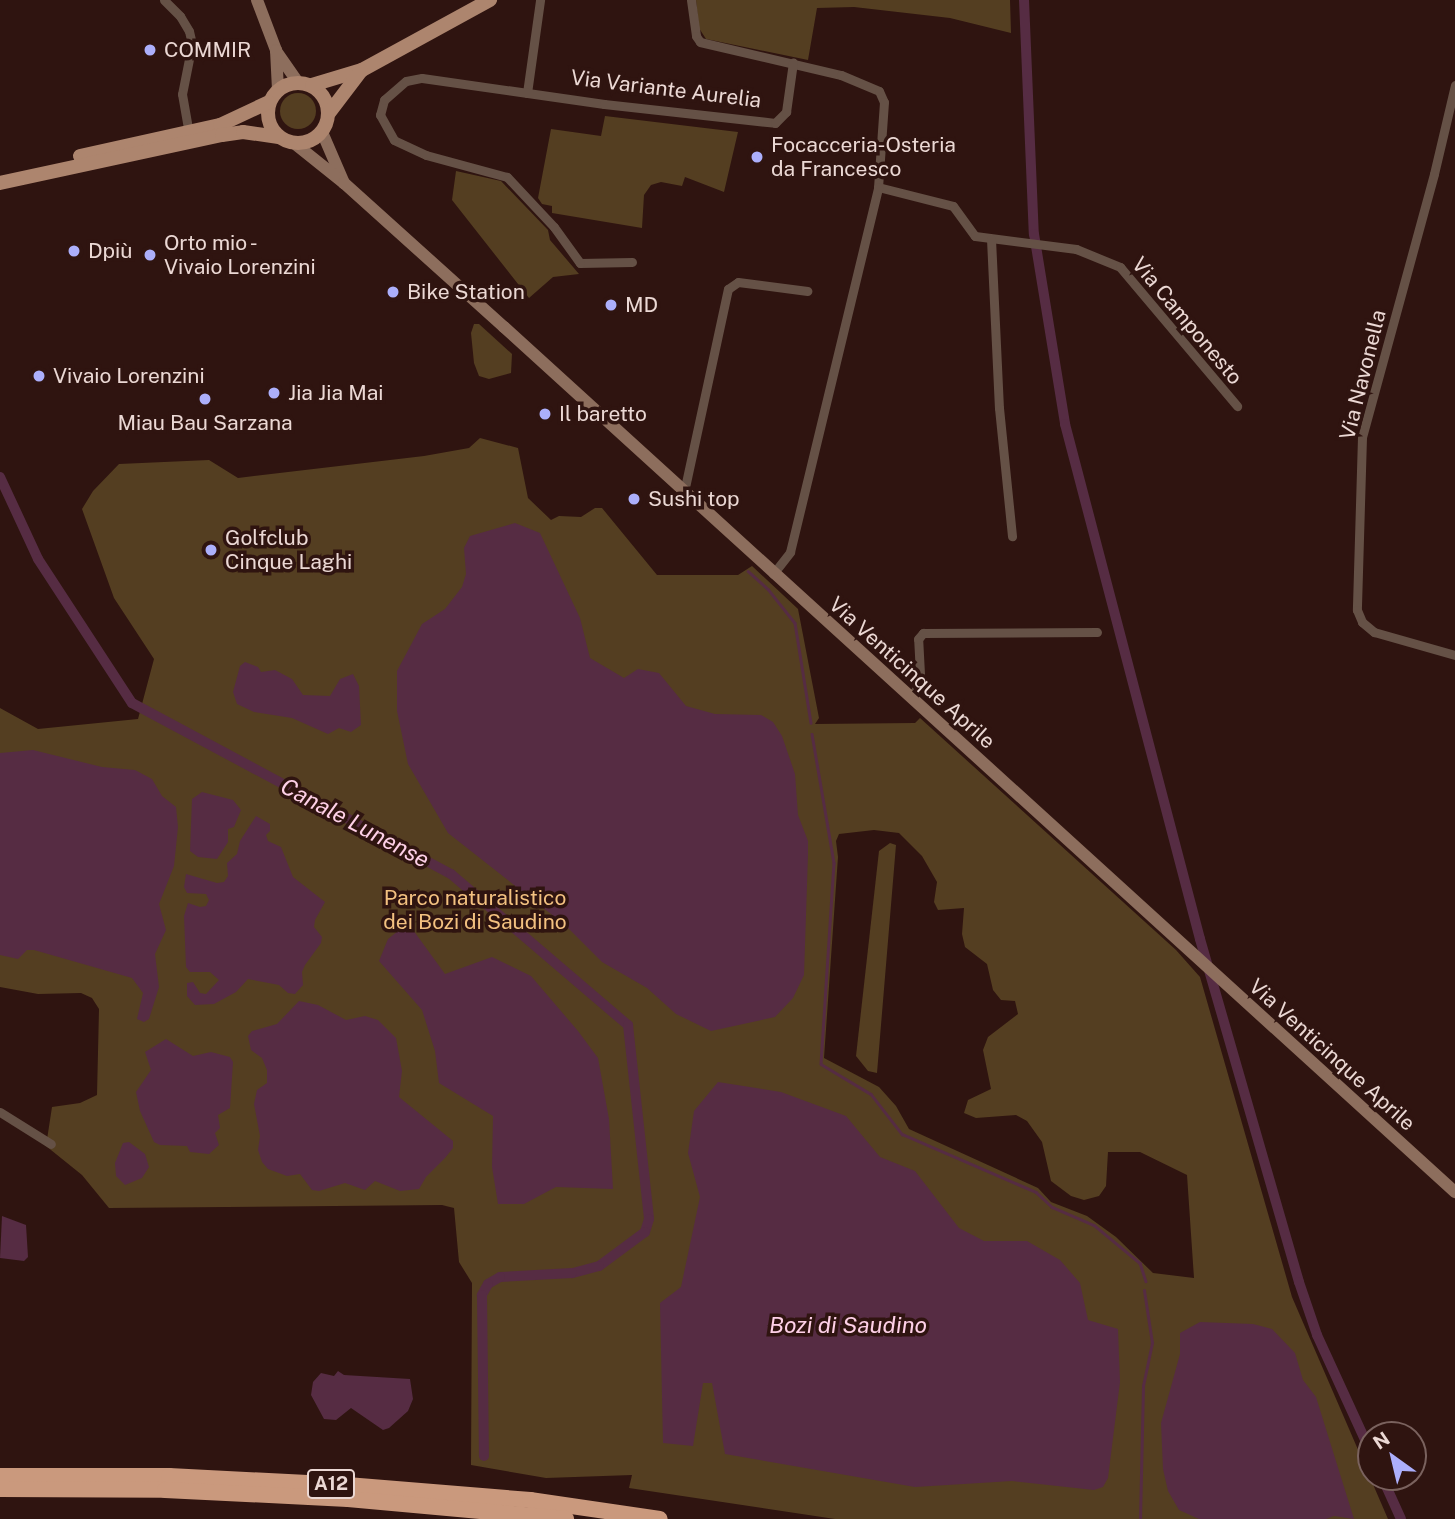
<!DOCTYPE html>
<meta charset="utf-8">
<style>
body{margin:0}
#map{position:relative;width:1455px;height:1519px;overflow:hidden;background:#2f1410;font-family:"Public Sans",sans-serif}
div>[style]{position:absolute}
.green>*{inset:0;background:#543e21}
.round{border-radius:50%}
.water>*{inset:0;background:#562c43}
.stream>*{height:2.5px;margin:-1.25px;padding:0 1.25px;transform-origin:1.25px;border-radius:1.25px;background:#562c43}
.canal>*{height:10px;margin:-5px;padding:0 5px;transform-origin:5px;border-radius:5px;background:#562c43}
.street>*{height:9px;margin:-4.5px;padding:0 4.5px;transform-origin:4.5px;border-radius:4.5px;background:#655146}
.secondary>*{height:12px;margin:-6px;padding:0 6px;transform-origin:6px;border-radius:6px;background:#8d6e5d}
.primary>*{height:14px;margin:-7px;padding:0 7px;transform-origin:7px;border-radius:7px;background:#ad856e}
.primary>.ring{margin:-7px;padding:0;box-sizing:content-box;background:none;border:14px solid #ad856e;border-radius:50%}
.highway>*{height:16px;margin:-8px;padding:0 8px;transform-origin:8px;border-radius:8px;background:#ca997d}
.dots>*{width:19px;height:19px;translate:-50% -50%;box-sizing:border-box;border:4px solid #2f1410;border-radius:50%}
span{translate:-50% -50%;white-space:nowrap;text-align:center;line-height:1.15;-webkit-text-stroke:7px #2f1410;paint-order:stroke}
.shield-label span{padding:2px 5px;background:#2f1410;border:2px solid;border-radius:5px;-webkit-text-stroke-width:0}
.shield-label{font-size:19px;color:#ebd8d4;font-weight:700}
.poi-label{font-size:21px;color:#ebd8d4}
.left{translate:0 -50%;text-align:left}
.street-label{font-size:21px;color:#ebd8d4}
.park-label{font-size:21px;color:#f3c180}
.water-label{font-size:23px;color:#fed0e7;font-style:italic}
.north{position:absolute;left:1357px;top:1421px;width:70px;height:70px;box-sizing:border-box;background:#2f1410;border:2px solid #7a625e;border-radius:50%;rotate:326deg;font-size:19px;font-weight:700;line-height:28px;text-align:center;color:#ebd8d4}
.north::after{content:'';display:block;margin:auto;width:24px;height:32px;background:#acaffb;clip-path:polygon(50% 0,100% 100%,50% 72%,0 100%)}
</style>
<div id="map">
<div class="green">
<i style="clip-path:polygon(696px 0,1010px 0,1011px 33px,950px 18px,854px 7px,817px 8px,808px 60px,706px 39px,699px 28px)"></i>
<i class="round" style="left:280px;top:93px;width:36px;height:36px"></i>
<i style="clip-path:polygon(605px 116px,738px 132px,724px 192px,685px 177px,682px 186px,661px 182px,651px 185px,644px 195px,642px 228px,552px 213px,552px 206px,542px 204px,538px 198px,551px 129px,601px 136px)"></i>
<i style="clip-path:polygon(456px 171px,501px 181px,548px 230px,550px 240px,579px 274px,553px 277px,529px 298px,452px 200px)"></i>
<i style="clip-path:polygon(474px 324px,479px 324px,512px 354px,511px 373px,489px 379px,479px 376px,474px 363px,471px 333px)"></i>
<i style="clip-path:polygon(evenodd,480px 438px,518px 448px,528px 498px,551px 520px,559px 516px,581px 517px,595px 508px,602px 508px,657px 575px,738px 575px,752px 566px,798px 609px,819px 718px,815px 724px,915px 723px,920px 718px,1176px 950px,1200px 977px,1292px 1297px,1388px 1519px,835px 1519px,629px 1488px,632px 1475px,546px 1478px,471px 1465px,472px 1283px,459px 1262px,454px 1208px,442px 1205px,109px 1208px,82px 1175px,46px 1146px,52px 1107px,80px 1103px,97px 1095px,99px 1009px,92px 998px,81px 993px,38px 994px,0 987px,0 708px,38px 729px,138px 719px,154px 659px,114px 598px,82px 509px,93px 491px,119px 464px,209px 460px,238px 478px,424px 456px,469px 448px,480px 438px,874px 830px,899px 833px,922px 856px,937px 882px,934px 902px,938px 910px,964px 908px,962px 934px,965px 947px,987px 964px,993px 990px,1001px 1000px,1015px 1001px,1018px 1014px,988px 1037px,983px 1050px,991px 1089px,968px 1100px,964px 1113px,976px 1118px,1016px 1115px,1027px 1121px,1042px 1142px,1051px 1181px,1071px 1196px,1084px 1200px,1099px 1196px,1106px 1186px,1108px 1152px,1140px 1152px,1187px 1175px,1194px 1278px,1153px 1273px,1116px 1237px,1087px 1216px,1051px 1202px,1038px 1188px,909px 1129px,896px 1106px,879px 1087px,824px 1058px,838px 857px,836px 841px,839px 834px,874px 830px)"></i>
<i style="clip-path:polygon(890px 843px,896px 845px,877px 1073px,868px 1071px,856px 1056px,879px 851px)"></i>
</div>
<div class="water">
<i style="clip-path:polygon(515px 523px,540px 533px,580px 618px,590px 658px,624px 678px,638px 669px,659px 673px,686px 706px,715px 714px,761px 715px,773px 722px,782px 736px,795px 774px,798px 815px,808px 841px,808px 855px,804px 975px,793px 998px,775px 1017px,711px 1031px,676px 1014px,647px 988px,602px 962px,565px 925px,448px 833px,408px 764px,397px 711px,397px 671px,422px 624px,445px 609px,462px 587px,466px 574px,464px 548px,470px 536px)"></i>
<i style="clip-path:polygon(245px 662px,258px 667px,261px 672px,275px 670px,292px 679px,303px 695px,330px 696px,340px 679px,353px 674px,359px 686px,361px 725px,351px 732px,339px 728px,328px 734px,292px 718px,254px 712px,237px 704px,233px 692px,240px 666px)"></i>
<i style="clip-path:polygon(33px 750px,102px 767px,135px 770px,152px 779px,162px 796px,176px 807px,178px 827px,174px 866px,159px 904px,166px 930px,155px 954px,159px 987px,149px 1019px,144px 1022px,137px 1019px,143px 993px,132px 978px,34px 950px,27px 950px,18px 959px,0 955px,0 753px)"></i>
<i style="clip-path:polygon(202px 792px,233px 800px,241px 810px,234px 827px,228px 829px,228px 842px,217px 859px,198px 857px,190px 851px,192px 799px)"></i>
<i style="clip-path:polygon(256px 816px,270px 824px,270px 831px,266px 835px,268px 841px,281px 847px,293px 877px,325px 902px,315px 920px,314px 927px,322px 937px,321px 943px,305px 965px,302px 972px,303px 985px,295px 994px,288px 993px,279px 985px,248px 979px,236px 992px,214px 1004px,195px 1005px,187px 996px,187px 983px,193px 982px,200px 993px,206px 994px,219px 980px,210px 972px,190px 972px,186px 967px,184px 916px,188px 903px,200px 907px,206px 906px,209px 900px,206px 894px,187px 893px,184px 887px,186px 874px,217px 883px,224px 882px,228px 876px,227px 863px,237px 854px,240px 841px)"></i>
<i style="clip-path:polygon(408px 923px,445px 974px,492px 957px,531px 976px,578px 1031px,598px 1058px,609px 1119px,613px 1189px,556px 1187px,524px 1204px,498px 1204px,492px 1167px,493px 1116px,439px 1083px,435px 1051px,422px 1010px,379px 961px,388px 939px)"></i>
<i style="clip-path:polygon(299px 1001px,318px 1005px,346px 1020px,365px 1016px,378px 1020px,396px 1038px,402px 1071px,399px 1097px,453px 1141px,453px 1148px,445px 1158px,426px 1177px,419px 1189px,400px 1191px,375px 1181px,365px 1190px,345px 1183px,319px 1191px,312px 1190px,300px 1174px,287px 1176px,268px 1169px,262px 1162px,258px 1150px,260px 1136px,254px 1104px,257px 1090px,267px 1083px,267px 1070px,262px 1058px,251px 1050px,248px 1036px,252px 1031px,277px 1024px)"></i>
<i style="clip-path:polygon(166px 1039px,193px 1056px,211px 1052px,230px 1057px,233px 1062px,230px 1108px,218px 1115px,220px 1128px,215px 1133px,219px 1145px,209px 1154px,190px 1152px,187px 1146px,160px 1145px,154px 1142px,140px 1111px,136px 1092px,151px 1070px,145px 1052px)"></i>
<i style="clip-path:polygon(718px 1082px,781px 1092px,846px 1116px,880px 1157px,915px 1171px,959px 1228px,984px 1241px,1027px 1241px,1060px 1260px,1080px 1283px,1088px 1320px,1118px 1329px,1120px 1382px,1108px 1478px,1103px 1487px,1094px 1490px,1012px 1481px,915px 1487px,725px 1454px,712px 1383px,703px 1383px,693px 1446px,663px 1443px,660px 1303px,681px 1287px,700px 1197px,688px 1153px,694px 1111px)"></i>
<i style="clip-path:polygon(129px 1142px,145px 1154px,149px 1167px,142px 1178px,125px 1185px,116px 1176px,115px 1163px,123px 1143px)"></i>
<i style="clip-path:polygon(2px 1216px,26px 1225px,28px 1257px,24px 1261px,0 1258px)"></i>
<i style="clip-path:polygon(1200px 1322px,1253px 1324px,1272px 1329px,1295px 1353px,1303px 1380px,1316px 1397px,1354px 1519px,1334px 1516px,1326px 1519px,1199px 1519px,1179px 1510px,1168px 1491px,1163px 1469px,1161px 1423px,1180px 1354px,1180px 1333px)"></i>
<i style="clip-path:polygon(338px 1371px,344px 1375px,410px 1379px,413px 1399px,408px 1411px,389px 1428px,383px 1430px,351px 1408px,336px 1420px,324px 1419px,311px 1395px,313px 1382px,321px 1373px,334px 1376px)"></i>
</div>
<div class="stream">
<i style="left:748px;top:571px;width:27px;rotate:42deg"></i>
<i style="left:768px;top:589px;width:43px;rotate:51.5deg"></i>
<i style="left:795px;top:623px;width:101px;rotate:80.9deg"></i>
<i style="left:812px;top:734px;width:131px;rotate:80.3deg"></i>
<i style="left:834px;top:863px;width:201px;rotate:93.7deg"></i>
<i style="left:821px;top:1064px;width:58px;rotate:31deg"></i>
<i style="left:871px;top:1094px;width:51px;rotate:52.2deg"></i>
<i style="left:902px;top:1134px;width:146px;rotate:23.4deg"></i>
<i style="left:1036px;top:1192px;width:22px;rotate:43deg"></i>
<i style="left:1052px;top:1207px;width:46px;rotate:23.2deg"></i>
<i style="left:1094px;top:1225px;width:60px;rotate:39.6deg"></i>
<i style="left:1140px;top:1263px;width:19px;rotate:72deg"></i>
<i style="left:1140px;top:1519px;width:133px;rotate:-88.7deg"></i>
<i style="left:1143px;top:1386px;width:44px;rotate:-78.2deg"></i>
<i style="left:1152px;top:1343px;width:53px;rotate:-98.7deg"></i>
</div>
<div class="canal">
<i style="left:1024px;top:0;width:234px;rotate:87.6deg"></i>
<i style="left:1034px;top:234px;width:193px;rotate:80.7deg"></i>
<i style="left:1065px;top:424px;width:532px;rotate:75.31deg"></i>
<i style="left:1200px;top:939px;width:357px;rotate:73.9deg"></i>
<i style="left:1299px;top:1282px;width:56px;rotate:71.2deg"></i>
<i style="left:1317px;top:1335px;width:130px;rotate:65.4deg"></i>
<i style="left:0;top:477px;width:90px;rotate:65.1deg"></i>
<i style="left:38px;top:559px;width:172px;rotate:56.9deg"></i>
<i style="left:132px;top:703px;width:362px;rotate:28.2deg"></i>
<i style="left:451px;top:874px;width:233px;rotate:40.5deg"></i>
<i style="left:628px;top:1025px;width:195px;rotate:83.8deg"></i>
<i style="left:649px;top:1219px;width:14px;rotate:107deg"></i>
<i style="left:645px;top:1232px;width:57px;rotate:143.5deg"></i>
<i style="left:599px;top:1266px;width:28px;rotate:165deg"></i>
<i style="left:572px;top:1273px;width:72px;rotate:176.8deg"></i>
<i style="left:500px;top:1277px;width:14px;rotate:150deg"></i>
<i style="left:488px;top:1284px;width:13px;rotate:119deg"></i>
<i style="left:482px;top:1295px;width:161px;rotate:89.3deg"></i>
<i style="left:1382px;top:1477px;width:46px;rotate:65.7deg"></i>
</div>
<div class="street">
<i style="left:164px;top:0;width:23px;rotate:45deg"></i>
<i style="left:180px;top:16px;width:17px;rotate:59deg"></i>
<i style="left:189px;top:31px;width:13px;rotate:77deg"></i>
<i style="left:192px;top:44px;width:51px;rotate:101.3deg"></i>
<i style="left:182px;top:94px;width:39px;rotate:80deg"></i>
<i style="left:691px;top:0;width:36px;rotate:82deg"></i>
<i style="left:696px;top:36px;width:7px;rotate:56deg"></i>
<i style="left:700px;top:42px;width:145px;rotate:13.2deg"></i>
<i style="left:841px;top:75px;width:41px;rotate:22.8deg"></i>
<i style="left:879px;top:91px;width:12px;rotate:66deg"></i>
<i style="left:884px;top:102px;width:85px;rotate:94deg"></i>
<i style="left:878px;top:187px;width:77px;rotate:14.2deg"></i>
<i style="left:953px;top:206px;width:37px;rotate:54deg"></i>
<i style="left:975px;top:236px;width:102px;rotate:7.3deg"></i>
<i style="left:1076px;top:249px;width:48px;rotate:22.2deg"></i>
<i style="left:1120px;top:267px;width:182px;rotate:49.9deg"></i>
<i style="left:1455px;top:85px;width:91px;rotate:103.3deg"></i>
<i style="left:1434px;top:174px;width:273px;rotate:105.3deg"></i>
<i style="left:1362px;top:437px;width:173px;rotate:91.7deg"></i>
<i style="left:1357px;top:610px;width:13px;rotate:67deg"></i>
<i style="left:1362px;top:622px;width:16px;rotate:40deg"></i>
<i style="left:1374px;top:632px;width:84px;rotate:15.9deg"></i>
<i style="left:527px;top:93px;width:94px;rotate:-82deg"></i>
<i style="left:991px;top:239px;width:169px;rotate:87.3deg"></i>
<i style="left:999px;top:408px;width:129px;rotate:84.2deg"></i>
<i style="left:632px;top:262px;width:52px;rotate:178.9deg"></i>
<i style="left:580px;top:263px;width:44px;rotate:-125.8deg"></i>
<i style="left:554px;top:227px;width:69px;rotate:-133.2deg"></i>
<i style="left:507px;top:177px;width:84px;rotate:-164.8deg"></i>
<i style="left:426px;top:155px;width:35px;rotate:-155deg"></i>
<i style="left:394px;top:140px;width:29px;rotate:-119deg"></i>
<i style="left:380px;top:115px;width:16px;rotate:-75deg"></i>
<i style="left:384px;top:100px;width:29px;rotate:-41deg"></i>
<i style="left:406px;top:81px;width:16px;rotate:-11deg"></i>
<i style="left:422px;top:78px;width:184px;rotate:8.1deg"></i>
<i style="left:604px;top:104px;width:172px;rotate:6.3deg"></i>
<i style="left:775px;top:123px;width:16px;rotate:-45deg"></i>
<i style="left:786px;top:112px;width:50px;rotate:-82deg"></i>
<i style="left:684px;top:492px;width:208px;rotate:-77.8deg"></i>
<i style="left:728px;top:289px;width:12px;rotate:-35deg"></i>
<i style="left:738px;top:282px;width:70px;rotate:7.4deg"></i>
<i style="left:773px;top:574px;width:28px;rotate:-52deg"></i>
<i style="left:790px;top:552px;width:375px;rotate:-76.4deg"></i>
<i style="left:910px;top:696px;width:8px;rotate:-45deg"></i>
<i style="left:916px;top:690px;width:16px;rotate:-76deg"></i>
<i style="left:920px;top:674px;width:35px;rotate:-93deg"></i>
<i style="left:918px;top:639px;width:8px;rotate:-50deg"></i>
<i style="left:923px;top:633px;width:174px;rotate:-0.3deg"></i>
<i style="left:0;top:1112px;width:60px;rotate:32.1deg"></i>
</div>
<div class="secondary">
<i style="left:257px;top:0;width:53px;rotate:69.2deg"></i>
<i style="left:276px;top:50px;width:40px;rotate:87.1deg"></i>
<i style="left:276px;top:51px;width:38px;rotate:55deg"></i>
<i style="left:322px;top:132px;width:56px;rotate:66.7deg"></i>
<i style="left:294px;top:143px;width:64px;rotate:38.7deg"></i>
<i style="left:344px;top:183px;width:215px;rotate:42deg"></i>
<i style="left:504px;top:327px;width:1286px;rotate:42.29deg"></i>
</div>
<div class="primary">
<i class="ring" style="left:268px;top:83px;width:46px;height:46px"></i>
<i style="left:312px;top:85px;width:52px;rotate:-16.7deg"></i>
<i style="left:362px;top:70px;width:146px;rotate:-28.7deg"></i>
<i style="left:329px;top:113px;width:53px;rotate:-52.7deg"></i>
<i style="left:80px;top:156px;width:143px;rotate:-12.5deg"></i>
<i style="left:220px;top:125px;width:54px;rotate:-25.1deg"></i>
<i style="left:0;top:183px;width:227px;rotate:-12.2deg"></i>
<i style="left:222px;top:135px;width:21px;rotate:-8deg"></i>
<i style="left:243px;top:132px;width:36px;rotate:8deg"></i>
</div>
<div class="highway">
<i style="left:0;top:1476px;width:169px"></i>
<i style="left:169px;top:1476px;width:178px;rotate:2.9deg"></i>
<i style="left:347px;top:1485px;width:184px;rotate:4.7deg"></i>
<i style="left:530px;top:1500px;width:131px;rotate:8.3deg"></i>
<i style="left:0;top:1489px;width:165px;rotate:0.3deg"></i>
<i style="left:165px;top:1490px;width:183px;rotate:2.8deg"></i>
<i style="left:348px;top:1499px;width:219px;rotate:5.2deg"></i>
</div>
<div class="dots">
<i style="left:150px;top:50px;background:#acaffb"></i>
<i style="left:757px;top:157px;background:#acaffb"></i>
<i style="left:74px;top:251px;background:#acaffb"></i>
<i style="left:150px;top:255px;background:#acaffb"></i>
<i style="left:393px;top:292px;background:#acaffb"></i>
<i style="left:611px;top:305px;background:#acaffb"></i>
<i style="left:39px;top:376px;background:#acaffb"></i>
<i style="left:274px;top:393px;background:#acaffb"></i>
<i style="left:205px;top:399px;background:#acaffb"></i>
<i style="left:545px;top:414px;background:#acaffb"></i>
<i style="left:634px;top:499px;background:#acaffb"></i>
<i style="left:211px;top:550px;background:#acaffb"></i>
</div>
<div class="shield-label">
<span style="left:331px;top:1484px">A12</span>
</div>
<div class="poi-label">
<span class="left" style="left:164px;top:50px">COMMIR</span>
<span class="left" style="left:771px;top:157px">Focacceria-Osteria<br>da Francesco</span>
<span class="left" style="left:164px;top:255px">Orto mio -<br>Vivaio Lorenzini</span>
<span class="left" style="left:88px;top:251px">Dpiù</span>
<span class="left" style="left:407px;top:292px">Bike Station</span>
<span class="left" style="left:625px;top:305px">MD</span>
<span class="left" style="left:53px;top:376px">Vivaio Lorenzini</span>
<span class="left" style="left:288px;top:393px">Jia Jia Mai</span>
<span class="left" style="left:559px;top:414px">Il baretto</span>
<span style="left:205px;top:423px">Miau Bau Sarzana</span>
<span class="left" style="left:648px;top:499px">Sushi top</span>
<span class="left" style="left:225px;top:550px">Golfclub<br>Cinque Laghi</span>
</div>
<div class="street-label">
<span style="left:666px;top:89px;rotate:7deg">Via Variante Aurelia</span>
<span style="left:1187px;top:321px;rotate:50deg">Via Camponesto</span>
<span style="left:1363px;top:375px;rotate:-76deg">Via Navonella</span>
<span style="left:912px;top:673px;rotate:42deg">Via Venticinque Aprile</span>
<span style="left:1332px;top:1055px;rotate:42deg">Via Venticinque Aprile</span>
</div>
<div class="park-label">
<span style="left:475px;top:910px">Parco naturalistico<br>dei Bozi di Saudino</span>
</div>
<div class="water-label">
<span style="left:355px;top:823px;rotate:28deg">Canale Lunense</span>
<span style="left:848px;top:1325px">Bozi di Saudino</span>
</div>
<div class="north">N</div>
</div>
